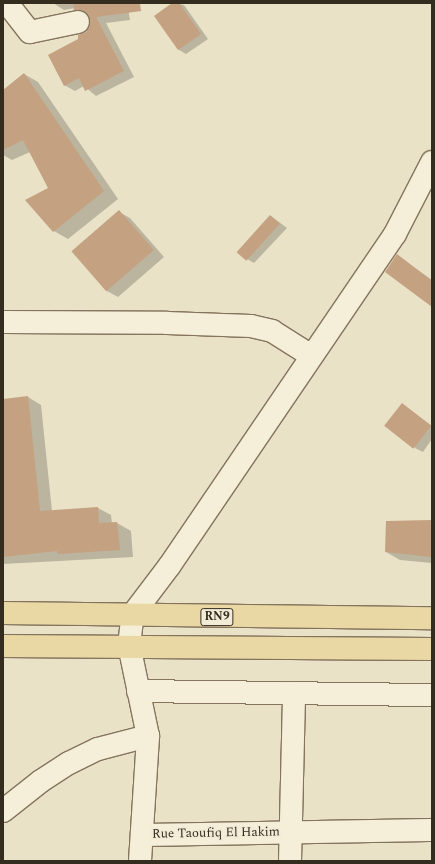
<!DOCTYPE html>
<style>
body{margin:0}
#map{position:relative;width:435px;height:864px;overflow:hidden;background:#eae2c7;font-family:Spectral,serif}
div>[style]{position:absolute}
.shadow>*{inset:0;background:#0003}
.building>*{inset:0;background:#c4a180;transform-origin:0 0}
.roads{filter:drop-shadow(1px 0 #84745e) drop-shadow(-1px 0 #84745e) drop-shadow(0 1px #84745e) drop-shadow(0 -1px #84745e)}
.minor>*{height:22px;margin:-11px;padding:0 11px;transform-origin:11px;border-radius:11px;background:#f5efd9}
.major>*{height:22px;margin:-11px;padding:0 11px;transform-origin:11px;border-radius:11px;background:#e9d8a3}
span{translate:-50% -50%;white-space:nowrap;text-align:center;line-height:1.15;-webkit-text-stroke:4px #f2ecd6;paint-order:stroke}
.shield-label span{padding:1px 3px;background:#f2ecd6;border:1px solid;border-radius:3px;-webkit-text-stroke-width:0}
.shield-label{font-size:12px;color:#352c20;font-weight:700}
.street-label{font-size:13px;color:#352c20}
.frame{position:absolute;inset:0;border:4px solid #352c20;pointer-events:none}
</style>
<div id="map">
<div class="shadow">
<i style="clip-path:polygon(53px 3px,127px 3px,130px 20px,106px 23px,134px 77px,96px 96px,84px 86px,75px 91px,64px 85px,79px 40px,87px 32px,91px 20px,75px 8px,64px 10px)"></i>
<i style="clip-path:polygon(174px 3px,184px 5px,208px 39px,186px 54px,179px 50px,155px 16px)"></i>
<i style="clip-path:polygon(24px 74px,38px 82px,118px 199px,68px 239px,54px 231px,49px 188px,30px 152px,12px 160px,3px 155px,3px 91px)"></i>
<i style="clip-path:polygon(119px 212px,130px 218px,164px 257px,118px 297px,107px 291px,73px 252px)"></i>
<i style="clip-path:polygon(271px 216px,287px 228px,254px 263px,247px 259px)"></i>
<i style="clip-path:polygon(397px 255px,432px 280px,432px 306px)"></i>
<i style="clip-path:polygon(28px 397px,41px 405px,52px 511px,98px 508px,111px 515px,112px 524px,117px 523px,131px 531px,133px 557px,3px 564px,3px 400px)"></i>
<i style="clip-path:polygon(409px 409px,432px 426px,432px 439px,423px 452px,415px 448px)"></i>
<i style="clip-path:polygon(432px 521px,432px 563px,400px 560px,386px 552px)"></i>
</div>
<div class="building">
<i style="clip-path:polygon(73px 3px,140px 3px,141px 11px,96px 17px,124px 71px,85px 91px,79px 78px,64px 86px,48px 55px,78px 39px,78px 35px,86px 32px,90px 26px,88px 14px,82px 10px,74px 10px)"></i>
<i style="clip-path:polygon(172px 3px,179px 3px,201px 34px,178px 50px,154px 16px)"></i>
<i style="clip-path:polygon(24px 73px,104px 191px,53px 232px,25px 200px,48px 188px,23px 140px,3px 150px,3px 90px)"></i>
<i style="left:119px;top:210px;width:53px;height:63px;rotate:49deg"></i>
<i style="left:270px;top:215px;width:13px;height:50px;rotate:42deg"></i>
<i style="clip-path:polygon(397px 254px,432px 281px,432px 307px,385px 272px)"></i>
<i style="clip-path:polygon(28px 396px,40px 511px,98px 507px,99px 523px,117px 522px,120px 550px,58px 554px,57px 551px,3px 557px,3px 399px)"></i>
<i style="left:402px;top:403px;width:37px;height:29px;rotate:38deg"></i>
<i style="clip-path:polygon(432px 520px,432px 557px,385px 552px,386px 521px)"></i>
</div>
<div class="roads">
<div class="minor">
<i style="left:7px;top:3px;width:37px;rotate:52deg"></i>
<i style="left:30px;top:32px;width:49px;rotate:-11.8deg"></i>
<i style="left:3px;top:322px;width:164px;rotate:0.3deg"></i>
<i style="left:167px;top:323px;width:84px;rotate:2deg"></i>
<i style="left:251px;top:326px;width:22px;rotate:13deg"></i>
<i style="left:272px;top:331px;width:45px;rotate:32.3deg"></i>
<i style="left:138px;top:691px;width:294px;rotate:0.8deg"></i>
<i style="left:3px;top:811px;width:48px;rotate:-38.3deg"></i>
<i style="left:41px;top:781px;width:33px;rotate:-33deg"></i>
<i style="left:69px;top:763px;width:32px;rotate:-26deg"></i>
<i style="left:98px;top:749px;width:52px;rotate:-14.6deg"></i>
<i style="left:142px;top:835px;width:290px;rotate:-1deg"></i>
<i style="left:140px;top:861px;width:125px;rotate:-86.3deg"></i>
<i style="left:148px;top:736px;width:93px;rotate:-101.8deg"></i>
<i style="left:129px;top:645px;width:31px;rotate:-83deg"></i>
<i style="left:133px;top:614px;width:61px;rotate:-52.9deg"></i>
<i style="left:170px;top:565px;width:400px;rotate:-55.8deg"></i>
<i style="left:395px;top:234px;width:81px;rotate:-62.8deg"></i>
<i style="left:290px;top:861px;width:167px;rotate:-88.6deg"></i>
</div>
<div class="major">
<i style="left:3px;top:613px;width:429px;rotate:0.7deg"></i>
<i style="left:3px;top:646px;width:429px;rotate:0.4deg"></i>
</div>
</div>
<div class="shield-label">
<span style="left:217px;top:617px">RN9</span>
</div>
<div class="street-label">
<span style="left:216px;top:833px;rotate:-1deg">Rue Taoufiq El Hakim</span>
</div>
<div class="frame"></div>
</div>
